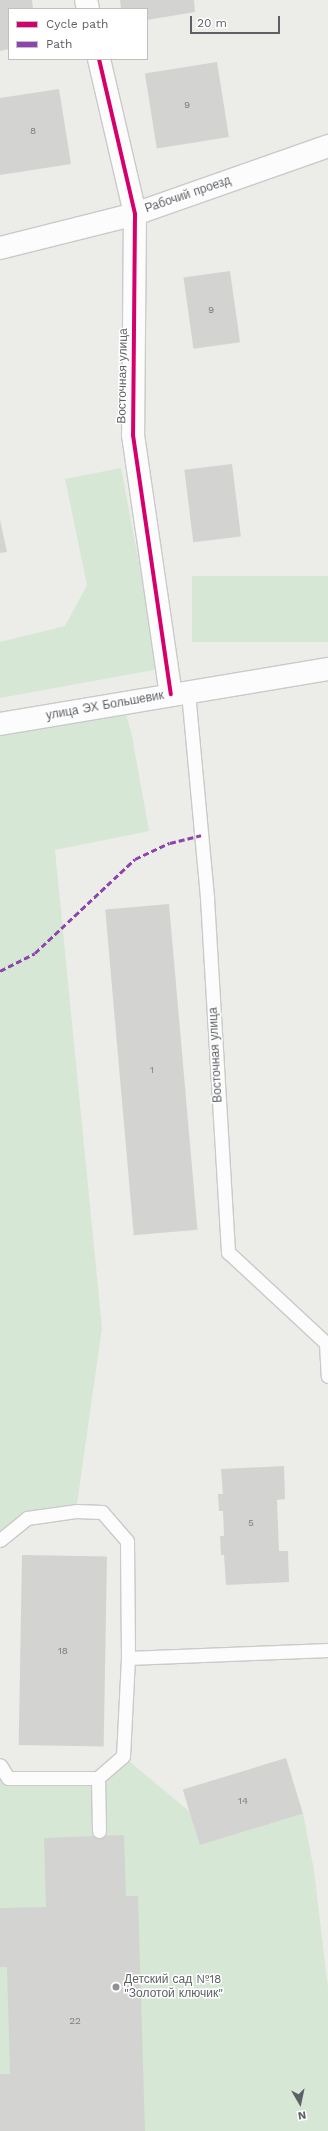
<!DOCTYPE html>
<meta charset="utf-8">
<style>
body{margin:0}
#map{position:relative;width:328px;height:2131px;overflow:hidden;background:#ecece8;font-family:"Work Sans",sans-serif}
div>[style]{position:absolute}
.green>*{inset:0;background:#d6e8d5;transform-origin:0 0}
.building>*{inset:0;background:#d3d3d1;transform-origin:0 0}
.roads{filter:drop-shadow(1px 0 #c9cac9) drop-shadow(-1px 0 #c9cac9) drop-shadow(0 1px #c9cac9) drop-shadow(0 -1px #c9cac9)}
.lane>*{height:13px;margin:-6.5px;padding:0 6.5px;transform-origin:6.5px;border-radius:6.5px;background:#fcfcfc}
.street>*{height:22px;margin:-11px;padding:0 11px;transform-origin:11px;border-radius:11px;background:#fcfcfc}
.quiet>*{height:3px;margin-top:-1.5px;transform-origin:0;background:repeating-linear-gradient(90deg,#8e44ad 0 6px,transparent 0 9px)}
.cycleway>*{height:4px;margin:-2px;padding:0 2px;transform-origin:2px;border-radius:2px;background:#d6006c}
.dots>*{width:11px;height:11px;translate:-50% -50%;box-sizing:border-box;border:2px solid #fff;border-radius:50%}
span{translate:-50% -50%;white-space:nowrap;text-align:center;line-height:1.15;-webkit-text-stroke:3px #fff;paint-order:stroke}
.number-label{font-size:10px;color:#7c7f81}
.number-label span{-webkit-text-stroke-width:0}
.street-label{font-size:12px;color:#5d6165}
.poi-label{font-size:12px;color:#5d6165}
.left{translate:0 -50%;text-align:left}
.legend{position:absolute;left:8px;top:8px;width:140px;height:52px;box-sizing:border-box;background:#fff;border:1px solid #bec0c1;margin:0;padding:5px 7px;list-style:none;font-size:12px;color:#5d6165}
.legend li{display:flex;align-items:center;gap:8px;height:20px}
.legend b{width:20px;border:1px solid #bec0c1}
.north{position:absolute;left:280px;top:2083px;width:40px;height:40px;-webkit-text-stroke:3px #fff;paint-order:stroke;rotate:171deg;font-size:11px;font-weight:700;line-height:16px;text-align:center;color:#5d6165}
.north::after{content:'';display:block;margin:auto;width:14px;height:18px;background:#5d6165;clip-path:polygon(50% 0,100% 100%,50% 72%,0 100%)}
.scale{position:absolute;left:190px;top:16px;width:90px;height:18px;box-sizing:border-box;border:2px solid #5d6165;border-top:0;padding-left:5px;font-size:12px;line-height:14px;white-space:nowrap;color:#5d6165;-webkit-text-stroke:3px #fff;paint-order:stroke}
</style>
<div id="map">
<div class="green">
<i style="clip-path:polygon(121px 468px,159px 669px,0 698px,0 642px,65px 626px,87px 585px,65px 479px)"></i>
<i style="left:328px;top:576px;width:66px;height:136px;rotate:90deg"></i>
<i style="clip-path:polygon(123px 702px,132px 736px,149px 831px,55px 850px,102px 1328px,76px 1511px,27px 1518px,0 1540px,0 724px)"></i>
<i style="clip-path:polygon(123px 1756px,190px 1812px,199px 1844px,303px 1813px,314px 1870px,328px 1988px,328px 2131px,0 2131px,0 1765px,9px 1778px,98px 1778px)"></i>
</div>
<div class="building">
<i style="clip-path:polygon(0 0,32px 0,33px 9px,9px 9px,9px 49px,0 51px)"></i>
<i style="clip-path:polygon(120px 0,194px 0,195px 12px,147px 20px,147px 9px,121px 9px)"></i>
<i style="left:217px;top:62px;width:76px;height:73px;rotate:81deg"></i>
<i style="clip-path:polygon(59px 89px,71px 164px,0 175px,0 98px)"></i>
<i style="left:230px;top:271px;width:72px;height:47px;rotate:82deg"></i>
<i style="left:232px;top:464px;width:73px;height:48px;rotate:83deg"></i>
<i style="clip-path:polygon(0 520px,7px 552px,0 553px)"></i>
<i style="left:169px;top:904px;width:327px;height:64px;rotate:85deg"></i>
<i style="clip-path:polygon(284px 1466px,285px 1499px,277px 1500px,279px 1551px,288px 1551px,289px 1582px,226px 1585px,224px 1555px,221px 1555px,220px 1536px,224px 1536px,223px 1511px,219px 1511px,218px 1494px,223px 1494px,221px 1469px)"></i>
<i style="left:22px;top:1555px;width:85px;height:190px;rotate:1deg"></i>
<i style="left:286px;top:1758px;width:58px;height:108px;rotate:73deg"></i>
<i style="clip-path:polygon(124px 1835px,126px 1896px,138px 1896px,145px 2131px,0 2131px,0 2074px,10px 2074px,7px 1967px,0 1967px,0 1908px,46px 1907px,44px 1838px)"></i>
</div>
<div class="roads">
<div class="lane">
<i style="left:188px;top:692px;width:207px;rotate:84.7deg"></i>
<i style="left:207px;top:898px;width:355px;rotate:86.6deg"></i>
<i style="left:228px;top:1252px;width:134px;rotate:42.9deg"></i>
<i style="left:326px;top:1343px;width:33px;rotate:87deg"></i>
<i style="left:0;top:1540px;width:35px;rotate:-39deg"></i>
<i style="left:27px;top:1518px;width:49px;rotate:-8.1deg"></i>
<i style="left:76px;top:1511px;width:26px;rotate:2deg"></i>
<i style="left:102px;top:1512px;width:38px;rotate:49deg"></i>
<i style="left:127px;top:1541px;width:117px;rotate:89.5deg"></i>
<i style="left:128px;top:1658px;width:98px;rotate:92.9deg"></i>
<i style="left:123px;top:1756px;width:33px;rotate:139deg"></i>
<i style="left:98px;top:1778px;width:90px;rotate:180deg"></i>
<i style="left:8px;top:1778px;width:15px;rotate:-122deg"></i>
<i style="left:128px;top:1658px;width:200px;rotate:-2.3deg"></i>
<i style="left:98px;top:1778px;width:53px;rotate:88.9deg"></i>
</div>
<div class="street">
<i style="left:86px;top:0;width:9px;rotate:77deg"></i>
<i style="left:99px;top:59px;width:159px;rotate:76.9deg"></i>
<i style="left:135px;top:214px;width:221px;rotate:90.5deg"></i>
<i style="left:133px;top:435px;width:262px;rotate:81.7deg"></i>
<i style="left:0;top:248px;width:139px;rotate:-14.1deg"></i>
<i style="left:135px;top:214px;width:205px;rotate:-19.4deg"></i>
<i style="left:0;top:724px;width:333px;rotate:-9.5deg"></i>
</div>
</div>
<div class="quiet">
<i style="left:0;top:971px;width:39px;rotate:-27deg"></i>
<i style="left:35px;top:953px;width:137px;rotate:-43.2deg"></i>
<i style="left:135px;top:859px;width:38px;rotate:-25deg"></i>
<i style="left:170px;top:843px;width:32px;rotate:-14deg"></i>
</div>
<div class="cycleway">
<i style="left:99px;top:59px;width:159px;rotate:76.9deg"></i>
<i style="left:135px;top:214px;width:221px;rotate:90.5deg"></i>
<i style="left:133px;top:435px;width:262px;rotate:81.7deg"></i>
</div>
<div class="dots">
<i style="left:116px;top:1987px;background:#8f9293"></i>
</div>
<div class="number-label">
<span style="left:187px;top:105px">9</span>
<span style="left:33px;top:131px">8</span>
<span style="left:211px;top:310px">9</span>
<span style="left:152px;top:1070px">1</span>
<span style="left:251px;top:1523px">5</span>
<span style="left:63px;top:1651px">18</span>
<span style="left:243px;top:1801px">14</span>
<span style="left:75px;top:2021px">22</span>
</div>
<div class="street-label">
<span style="left:188px;top:195px;rotate:-19deg">Рабочий проезд</span>
<span style="left:123px;top:376px;rotate:-89deg">Восточная улица</span>
<span style="left:105px;top:706px;rotate:-10deg">улица ЭХ Большевик</span>
<span style="left:216px;top:1055px;rotate:-93deg">Восточная улица</span>
</div>
<div class="poi-label">
<span class="left" style="left:124px;top:1987px">Детский сад №18<br>"Золотой ключик"</span>
</div>
<ul class="legend">
<li><b style="height:5px;background:#d6006c"></b>Cycle path</li>
<li><b style="height:5px;background:#8e44ad"></b>Path</li>
</ul>
<div class="north">N</div>
<div class="scale">20 m</div>
</div>
